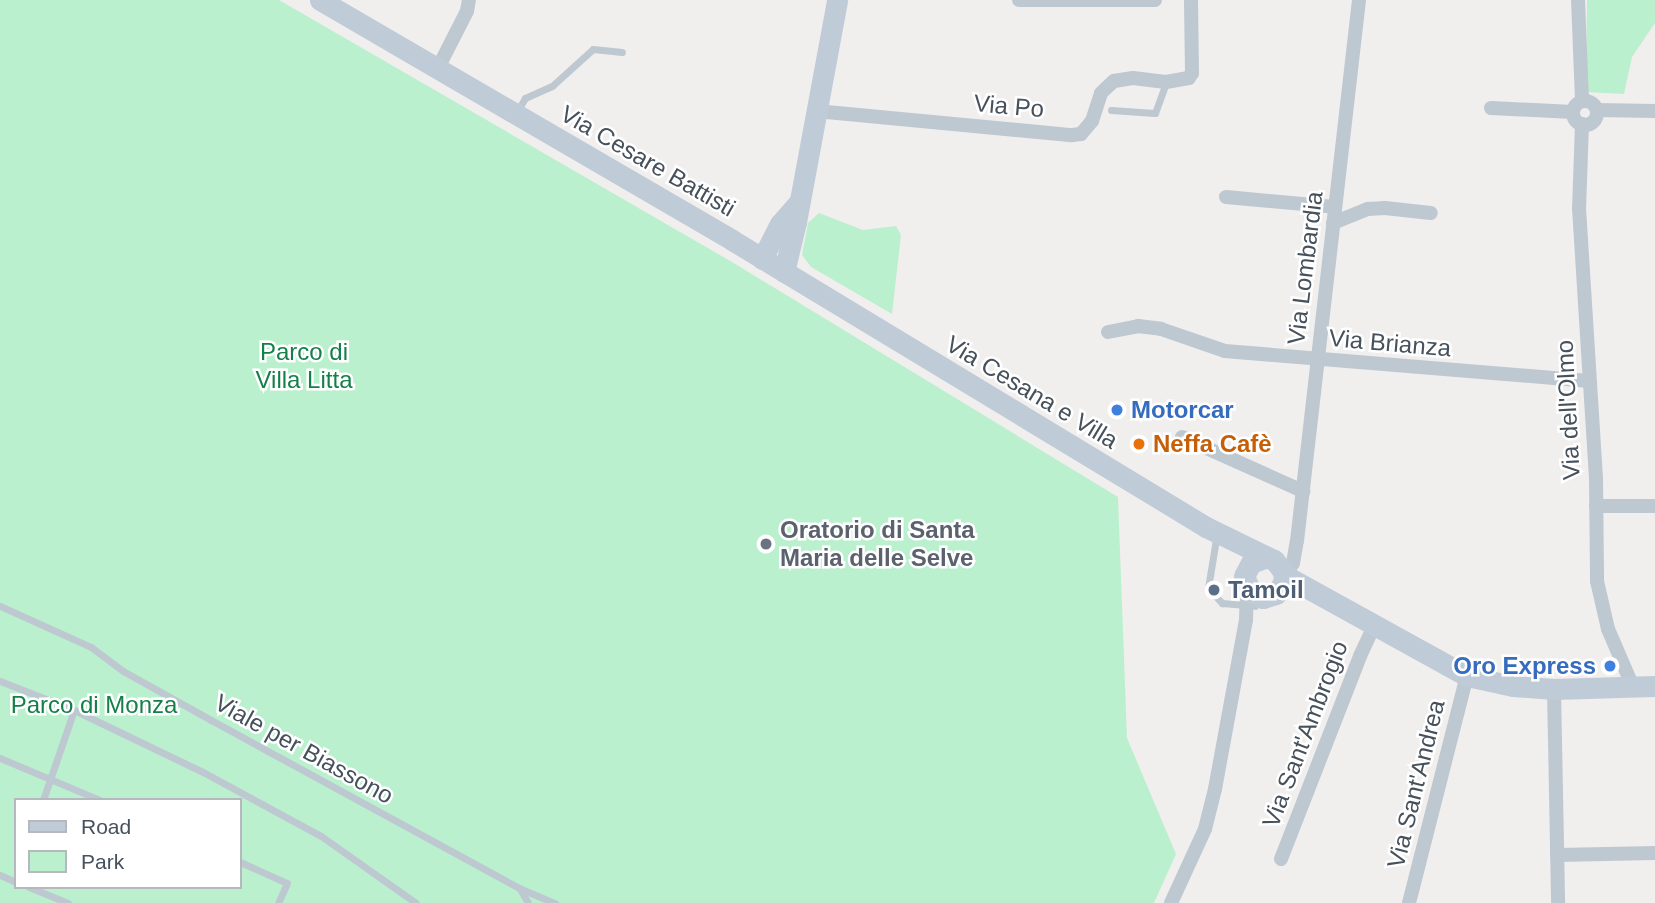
<!DOCTYPE html>
<meta charset="utf-8">
<style>
body{margin:0}
#map{position:relative;width:1655px;height:903px;overflow:hidden;background:#f1eeee;font-family:Helvetica,sans-serif}
div>[style]{position:absolute}
.green>*{inset:0;background:#bbf0cf}
.lane>*{height:7px;margin:-3.5px;padding:0 3.5px;transform-origin:3.5px;border-radius:3.5px;background:#bec8d1}
.street>*{height:14px;margin:-7px;padding:0 7px;transform-origin:7px;border-radius:7px;background:#bec8d1}
.street>.ring{margin:-7px;padding:0;box-sizing:content-box;background:none;border:14px solid #bec8d1;border-radius:50%}
.secondary>*{height:21px;margin:-10.5px;padding:0 10.5px;transform-origin:10.5px;border-radius:10.5px;background:#c0cbd8}
.dots>*{width:19px;height:19px;translate:-50% -50%;box-sizing:border-box;border:4px solid #fff;border-radius:50%}
span{translate:-50% -50%;white-space:nowrap;text-align:center;line-height:1.15;-webkit-text-stroke:5px #fff;paint-order:stroke}
.street-label{font-size:24px;color:#46515c}
.park-label{font-size:24px;color:#157f4a}
.shop-label{font-size:24px;color:#366cbe;font-weight:700}
.left{translate:0 -50%;text-align:left}
.right{translate:-100% -50%;text-align:right}
.food-label{font-size:24px;color:#c56008;font-weight:700}
.worship-label{font-size:24px;color:#5b616d;font-weight:700}
.service-label{font-size:24px;color:#4e5e75;font-weight:700}
.legend{position:absolute;left:14px;top:798px;width:228px;height:91px;box-sizing:border-box;background:#fff;border:2px solid #b5b9be;margin:0;padding:9px 12px;list-style:none;font-size:21px;color:#46515c}
.legend li{display:flex;align-items:center;gap:14px;height:35px}
.legend b{width:35px;border:2px solid #b5b9be}
</style>
<div id="map">
<div class="green">
<i style="clip-path:polygon(evenodd,0 0,279px 0,732px 262px,1118px 497px,1127px 738px,1176px 854px,1154px 903px,0 903px,0 0,16px 800px,240px 800px,240px 887px,16px 887px,16px 800px)"></i>
<i style="clip-path:polygon(1587px 0,1655px 0,1655px 23px,1632px 57px,1624px 94px,1586px 92px)"></i>
<i style="clip-path:polygon(819px 213px,863px 230px,896px 226px,901px 235px,892px 314px,811px 267px,802px 255px,808px 223px)"></i>
</div>
<div class="lane">
<i style="left:518px;top:110px;width:14px;rotate:-60deg"></i>
<i style="left:525px;top:98px;width:30px;rotate:-24deg"></i>
<i style="left:552px;top:86px;width:55px;rotate:-42.1deg"></i>
<i style="left:593px;top:49px;width:29px;rotate:6deg"></i>
<i style="left:1111px;top:110px;width:44px;rotate:3.9deg"></i>
<i style="left:1155px;top:113px;width:33px;rotate:-70deg"></i>
<i style="left:1217px;top:533px;width:56px;rotate:99.3deg"></i>
<i style="left:1208px;top:588px;width:21px;rotate:47deg"></i>
<i style="left:1222px;top:603px;width:33px;rotate:5deg"></i>
<i style="left:0;top:606px;width:100px;rotate:24.3deg"></i>
<i style="left:91px;top:647px;width:40px;rotate:37deg"></i>
<i style="left:123px;top:671px;width:101px;rotate:29.1deg"></i>
<i style="left:211px;top:720px;width:351px;rotate:28.6deg"></i>
<i style="left:519px;top:888px;width:39px;rotate:23deg"></i>
<i style="left:0;top:681px;width:79px;rotate:21.4deg"></i>
<i style="left:74px;top:710px;width:143px;rotate:25.7deg"></i>
<i style="left:203px;top:772px;width:134px;rotate:28.5deg"></i>
<i style="left:321px;top:836px;width:116px;rotate:35.2deg"></i>
<i style="left:0;top:758px;width:108px;rotate:22.8deg"></i>
<i style="left:43px;top:800px;width:95px;rotate:-71deg"></i>
<i style="left:240px;top:862px;width:51px;rotate:24.1deg"></i>
<i style="left:287px;top:883px;width:22px;rotate:114deg"></i>
<i style="left:0;top:875px;width:17px;rotate:24deg"></i>
<i style="left:29px;top:887px;width:42px;rotate:22.3deg"></i>
<i style="left:520px;top:889px;width:16px;rotate:60deg"></i>
</div>
<div class="street">
<i style="left:1019px;top:0;width:136px"></i>
<i style="left:1578px;top:0;width:101px;rotate:87.7deg"></i>
<i style="left:438px;top:68px;width:64px;rotate:-63deg"></i>
<i style="left:467px;top:11px;width:11px;rotate:-80deg"></i>
<i class="ring" style="left:1573px;top:101px;width:10px;height:10px"></i>
<i style="left:1491px;top:108px;width:82px;rotate:2.8deg"></i>
<i style="left:1597px;top:110px;width:58px;rotate:1deg"></i>
<i style="left:816px;top:111px;width:257px;rotate:5.4deg"></i>
<i style="left:1072px;top:135px;width:9px;rotate:-6deg"></i>
<i style="left:1081px;top:134px;width:17px;rotate:-50deg"></i>
<i style="left:1092px;top:121px;width:29px;rotate:-72deg"></i>
<i style="left:1101px;top:93px;width:18px;rotate:-43deg"></i>
<i style="left:1114px;top:81px;width:19px;rotate:-9deg"></i>
<i style="left:1133px;top:78px;width:33px;rotate:7deg"></i>
<i style="left:1166px;top:82px;width:23px;rotate:-10deg"></i>
<i style="left:1189px;top:78px;width:6px;rotate:-59deg"></i>
<i style="left:1192px;top:73px;width:73px;rotate:-90.8deg"></i>
<i style="left:1582px;top:124px;width:84px;rotate:92deg"></i>
<i style="left:1579px;top:208px;width:272px;rotate:86.4deg"></i>
<i style="left:1596px;top:479px;width:102px;rotate:89.4deg"></i>
<i style="left:1597px;top:581px;width:49px;rotate:77.1deg"></i>
<i style="left:1608px;top:629px;width:63px;rotate:66.7deg"></i>
<i style="left:1226px;top:197px;width:109px;rotate:5.2deg"></i>
<i style="left:1333px;top:223px;width:38px;rotate:-22deg"></i>
<i style="left:1368px;top:209px;width:17px;rotate:-3deg"></i>
<i style="left:1385px;top:208px;width:46px;rotate:6.2deg"></i>
<i style="left:1108px;top:332px;width:31px;rotate:-11deg"></i>
<i style="left:1138px;top:326px;width:23px;rotate:7deg"></i>
<i style="left:1161px;top:329px;width:68px;rotate:19deg"></i>
<i style="left:1225px;top:351px;width:365px;rotate:4.7deg"></i>
<i style="left:1182px;top:437px;width:133px;rotate:24.1deg"></i>
<i style="left:1596px;top:506px;width:59px"></i>
<i style="left:1284px;top:575px;width:15px;rotate:-53deg"></i>
<i style="left:1293px;top:563px;width:22px;rotate:-80deg"></i>
<i style="left:1297px;top:541px;width:545px;rotate:-83.46deg"></i>
<i style="left:1554px;top:689px;width:214px;rotate:88.9deg"></i>
<i style="left:1557px;top:855px;width:98px;rotate:-1.2deg"></i>
<i style="left:1281px;top:859px;width:218px;rotate:-68.7deg"></i>
<i style="left:1360px;top:656px;width:33px;rotate:-65deg"></i>
<i style="left:1171px;top:903px;width:81px;rotate:-65.3deg"></i>
<i style="left:1205px;top:829px;width:41px;rotate:-76deg"></i>
<i style="left:1215px;top:789px;width:172px;rotate:-79.6deg"></i>
<i style="left:1246px;top:620px;width:32px;rotate:-88deg"></i>
<i style="left:1409px;top:903px;width:234px;rotate:-75.7deg"></i>
</div>
<div class="secondary">
<i style="left:320px;top:0;width:477px;rotate:30.2deg"></i>
<i style="left:732px;top:240px;width:554px;rotate:31.19deg"></i>
<i style="left:1206px;top:527px;width:76px;rotate:25.9deg"></i>
<i style="left:1274px;top:560px;width:14px;rotate:51deg"></i>
<i style="left:1283px;top:571px;width:10px;rotate:84deg"></i>
<i style="left:1284px;top:581px;width:15px;rotate:122deg"></i>
<i style="left:1276px;top:594px;width:14px;rotate:163deg"></i>
<i style="left:1263px;top:598px;width:13px;rotate:-157deg"></i>
<i style="left:1251px;top:593px;width:18px;rotate:-112deg"></i>
<i style="left:1244px;top:576px;width:15px;rotate:-62deg"></i>
<i style="left:1251px;top:563px;width:15px;rotate:-20deg"></i>
<i style="left:762px;top:259px;width:39px;rotate:-63deg"></i>
<i style="left:780px;top:224px;width:28px;rotate:-49deg"></i>
<i style="left:784px;top:272px;width:51px;rotate:-76.5deg"></i>
<i style="left:796px;top:222px;width:226px;rotate:-79.5deg"></i>
<i style="left:1284px;top:575px;width:209px;rotate:28.9deg"></i>
<i style="left:1467px;top:676px;width:47px;rotate:12.3deg"></i>
<i style="left:1513px;top:686px;width:41px;rotate:4.2deg"></i>
<i style="left:1554px;top:689px;width:101px;rotate:-1.7deg"></i>
</div>
<div class="dots">
<i style="left:1117px;top:410px;background:#3f7fe0"></i>
<i style="left:1139px;top:444px;background:#e8710a"></i>
<i style="left:766px;top:544px;background:#6b7280"></i>
<i style="left:1214px;top:590px;background:#5c6f8a"></i>
<i style="left:1610px;top:666px;background:#3f7fe0"></i>
</div>
<div class="street-label">
<span style="left:1009px;top:106px;rotate:5deg">Via Po</span>
<span style="left:648px;top:161px;rotate:30deg">Via Cesare Battisti</span>
<span style="left:1305px;top:268px;rotate:-83deg">Via Lombardia</span>
<span style="left:1390px;top:343px;rotate:5deg">Via Brianza</span>
<span style="left:1032px;top:392px;rotate:31deg">Via Cesana e Villa</span>
<span style="left:1568px;top:410px;rotate:-93deg">Via dell'Olmo</span>
<span style="left:1305px;top:734px;rotate:-69deg">Via Sant'Ambrogio</span>
<span style="left:304px;top:749px;rotate:29deg">Viale per Biassono</span>
<span style="left:1416px;top:784px;rotate:-76deg">Via Sant'Andrea</span>
</div>
<div class="park-label">
<span style="left:304px;top:366px">Parco di<br>Villa Litta</span>
<span style="left:94px;top:705px">Parco di Monza</span>
</div>
<div class="shop-label">
<span class="left" style="left:1131px;top:410px">Motorcar</span>
<span class="right" style="left:1596px;top:666px">Oro Express</span>
</div>
<div class="food-label">
<span class="left" style="left:1153px;top:444px">Neffa Cafè</span>
</div>
<div class="worship-label">
<span class="left" style="left:780px;top:544px">Oratorio di Santa<br>Maria delle Selve</span>
</div>
<div class="service-label">
<span class="left" style="left:1228px;top:590px">Tamoil</span>
</div>
<ul class="legend">
<li><b style="height:9px;background:#c0cbd8"></b>Road</li>
<li><b style="height:19px;background:#bbf0cf"></b>Park</li>
</ul>
</div>
